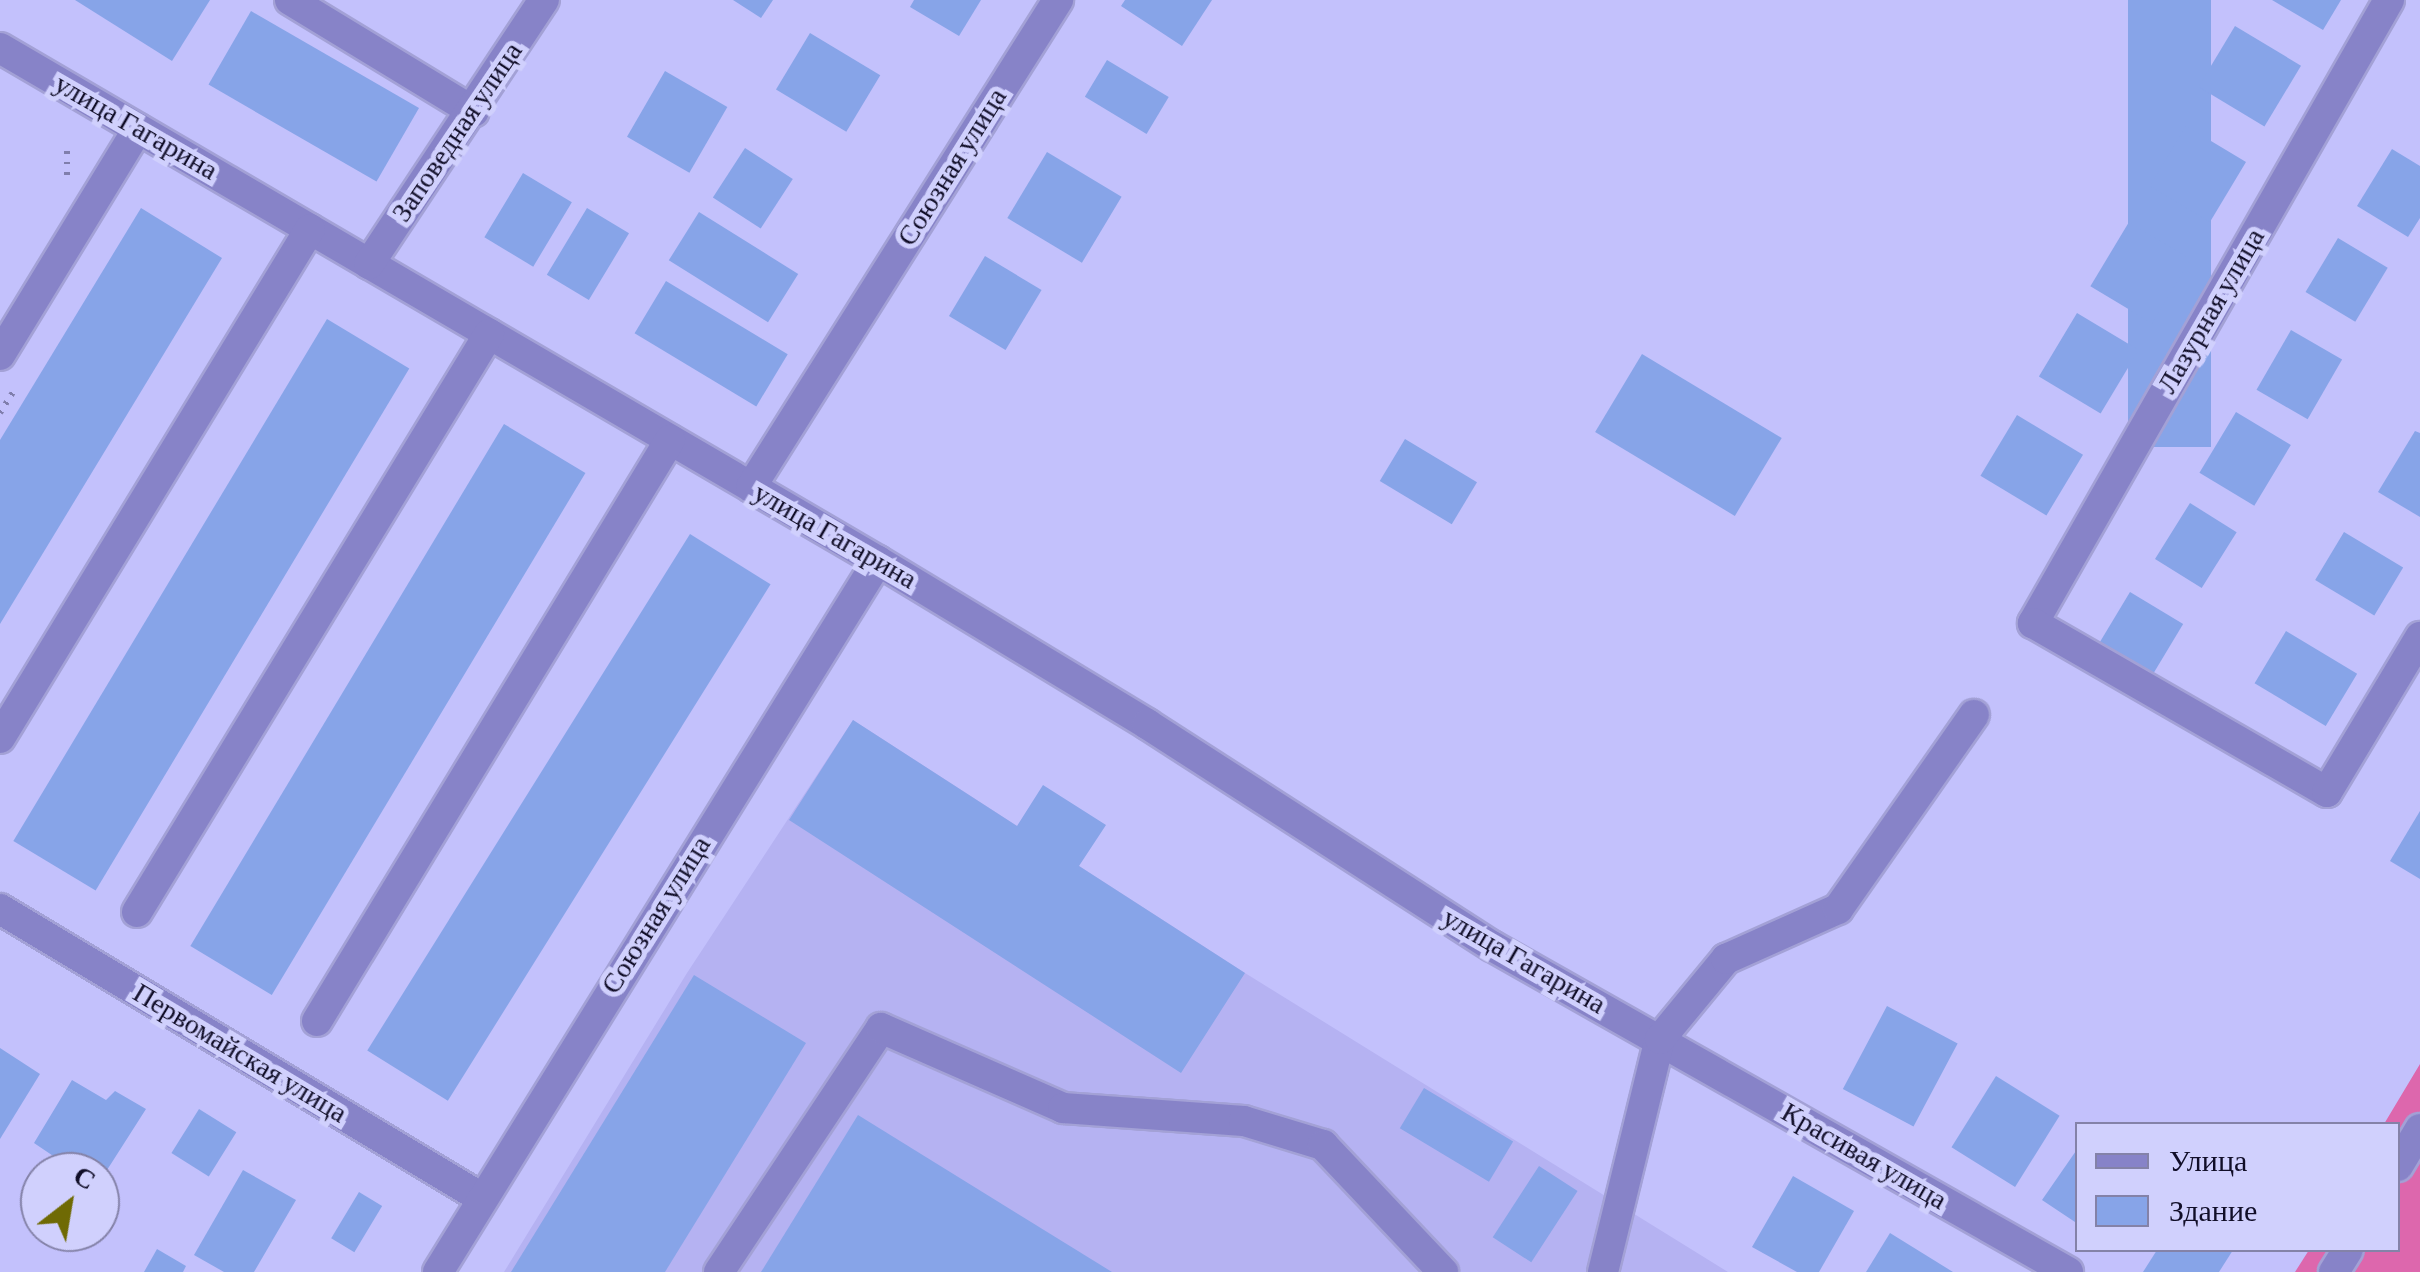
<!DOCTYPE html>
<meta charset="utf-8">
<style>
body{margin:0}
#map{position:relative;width:2420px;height:1272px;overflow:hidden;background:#c3c1fc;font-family:"Crimson Pro",serif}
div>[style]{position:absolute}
.built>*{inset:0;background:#b5b2f2}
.green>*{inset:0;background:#dd67ad}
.building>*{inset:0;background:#87a4e8;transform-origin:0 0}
.path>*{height:6px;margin-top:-3px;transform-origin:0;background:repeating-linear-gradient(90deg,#807eac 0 2.5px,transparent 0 10.5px)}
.roads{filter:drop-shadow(2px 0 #a3a1d6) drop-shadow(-2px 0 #a3a1d6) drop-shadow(0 2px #a3a1d6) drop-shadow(0 -2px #a3a1d6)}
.minor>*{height:30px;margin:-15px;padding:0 15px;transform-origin:15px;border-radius:15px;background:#8783c8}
span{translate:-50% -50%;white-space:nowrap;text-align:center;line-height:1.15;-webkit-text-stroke:10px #d0d0fd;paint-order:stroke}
.street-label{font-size:28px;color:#110e28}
.legend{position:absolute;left:2075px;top:1122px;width:325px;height:130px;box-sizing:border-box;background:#d0d0fd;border:2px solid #8482a8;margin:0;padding:12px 18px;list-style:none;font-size:30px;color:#110e28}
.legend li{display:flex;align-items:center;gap:20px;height:50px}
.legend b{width:50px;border:2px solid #8482a8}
.north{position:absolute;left:20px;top:1152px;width:100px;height:100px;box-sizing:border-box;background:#d0d0fd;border:2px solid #8482a8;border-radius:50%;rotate:31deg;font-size:28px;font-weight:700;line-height:40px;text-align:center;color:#110e28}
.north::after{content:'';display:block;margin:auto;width:35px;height:45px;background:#6f6a04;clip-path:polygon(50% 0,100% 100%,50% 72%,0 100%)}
</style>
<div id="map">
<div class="built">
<i style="clip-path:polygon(853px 720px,1245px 973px,1728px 1272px,504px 1272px,687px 973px)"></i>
</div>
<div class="green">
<i style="clip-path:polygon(2420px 1064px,2420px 1272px,2295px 1272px,2309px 1250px,2398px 1250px,2398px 1124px,2384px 1124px)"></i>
</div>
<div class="building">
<i style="clip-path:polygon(75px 0,210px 0,172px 61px)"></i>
<i style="clip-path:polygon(733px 0,773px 0,761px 18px)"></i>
<i style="clip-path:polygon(914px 0,981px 0,959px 36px,910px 7px)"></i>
<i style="clip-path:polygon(1125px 0,1212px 0,1182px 46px,1121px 6px)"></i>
<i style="left:2128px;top:0;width:83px;height:447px"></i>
<i style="clip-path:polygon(2272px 0,2341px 0,2323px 30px)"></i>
<i style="left:251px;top:11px;width:194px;height:85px;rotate:30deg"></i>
<i style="left:2235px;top:26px;width:77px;height:71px;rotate:31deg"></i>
<i style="left:810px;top:33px;width:82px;height:66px;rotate:31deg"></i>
<i style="left:1107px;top:60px;width:72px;height:43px;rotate:31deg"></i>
<i style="left:665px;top:71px;width:72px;height:76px;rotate:30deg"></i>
<i style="left:2186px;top:126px;width:70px;height:70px;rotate:31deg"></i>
<i style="left:745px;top:148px;width:57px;height:59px;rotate:33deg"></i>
<i style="clip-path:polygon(2392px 149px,2420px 166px,2420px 218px,2408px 237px,2357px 206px)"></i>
<i style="left:1047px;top:152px;width:87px;height:77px;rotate:31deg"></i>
<i style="left:523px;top:173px;width:57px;height:75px;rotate:31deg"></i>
<i style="clip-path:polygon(141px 208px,222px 258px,0 624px,0 440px)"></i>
<i style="left:587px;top:208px;width:49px;height:78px;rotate:31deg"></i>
<i style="left:699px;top:212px;width:117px;height:57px;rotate:32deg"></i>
<i style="left:2129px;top:222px;width:72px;height:75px;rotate:31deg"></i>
<i style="left:2338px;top:238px;width:58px;height:63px;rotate:31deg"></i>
<i style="left:985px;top:256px;width:66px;height:70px;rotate:31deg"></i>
<i style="left:666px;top:281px;width:142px;height:61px;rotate:31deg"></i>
<i style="left:2077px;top:313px;width:72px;height:74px;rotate:31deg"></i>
<i style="left:327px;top:319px;width:96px;height:609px;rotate:31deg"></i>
<i style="left:2291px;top:330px;width:59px;height:69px;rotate:30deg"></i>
<i style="left:1642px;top:354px;width:163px;height:91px;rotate:31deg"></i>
<i style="left:2236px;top:412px;width:64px;height:71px;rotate:31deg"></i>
<i style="left:2017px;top:415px;width:77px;height:71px;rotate:31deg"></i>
<i style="left:504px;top:424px;width:95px;height:609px;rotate:31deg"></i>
<i style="clip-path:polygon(2415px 431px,2420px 433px,2420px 517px,2378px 492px)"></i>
<i style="left:1405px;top:439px;width:84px;height:49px;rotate:31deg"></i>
<i style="left:2190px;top:503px;width:55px;height:66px;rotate:32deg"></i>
<i style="left:2344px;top:532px;width:69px;height:56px;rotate:31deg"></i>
<i style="left:690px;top:534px;width:95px;height:609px;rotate:32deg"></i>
<i style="left:2130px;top:592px;width:62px;height:66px;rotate:31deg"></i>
<i style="left:2286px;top:631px;width:83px;height:61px;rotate:31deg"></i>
<i style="clip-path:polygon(853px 720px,1017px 826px,1043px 785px,1106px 825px,1079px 866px,1245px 973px,1181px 1073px,789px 820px)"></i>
<i style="clip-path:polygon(2420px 811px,2420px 879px,2390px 861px)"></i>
<i style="clip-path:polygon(694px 975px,806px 1043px,665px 1272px,511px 1272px)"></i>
<i style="left:1887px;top:1006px;width:80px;height:94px;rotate:28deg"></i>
<i style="clip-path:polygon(0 1048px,40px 1074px,0 1139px)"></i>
<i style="left:1996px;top:1076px;width:75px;height:84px;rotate:32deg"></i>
<i style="clip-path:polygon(72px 1080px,106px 1100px,115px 1091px,146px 1109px,100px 1181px,100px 1172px,77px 1172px,34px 1143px)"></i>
<i style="left:1424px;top:1088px;width:104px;height:47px;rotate:31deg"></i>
<i style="left:199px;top:1109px;width:44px;height:52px;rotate:32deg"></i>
<i style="clip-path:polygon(858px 1115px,1112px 1272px,761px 1272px)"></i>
<i style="clip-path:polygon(2078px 1148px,2078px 1224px,2042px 1200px)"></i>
<i style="left:1539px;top:1166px;width:46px;height:85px;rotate:33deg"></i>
<i style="clip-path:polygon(243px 1170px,296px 1200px,254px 1272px,224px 1272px,194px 1255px)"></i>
<i style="clip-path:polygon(1793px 1176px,1854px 1211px,1819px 1272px,1797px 1272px,1752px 1247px)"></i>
<i style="left:359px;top:1192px;width:27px;height:54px;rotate:31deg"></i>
<i style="clip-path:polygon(1890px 1233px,1953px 1272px,1866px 1272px)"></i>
<i style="clip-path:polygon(157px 1249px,186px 1266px,183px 1272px,144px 1272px)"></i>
<i style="clip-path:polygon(2157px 1250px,2233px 1250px,2219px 1272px,2143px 1272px)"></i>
</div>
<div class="path">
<i style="left:67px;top:175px;width:24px;rotate:-90deg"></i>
<i style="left:0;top:413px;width:28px;rotate:-58deg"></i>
</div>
<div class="roads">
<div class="minor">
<i style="left:290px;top:0;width:215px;rotate:31.3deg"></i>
<i style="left:2389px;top:0;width:718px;rotate:119.74deg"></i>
<i style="left:2033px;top:623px;width:339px;rotate:29.9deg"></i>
<i style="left:2327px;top:792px;width:181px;rotate:-59deg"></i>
<i style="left:0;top:48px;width:1017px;rotate:30.3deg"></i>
<i style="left:878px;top:561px;width:315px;rotate:31.2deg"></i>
<i style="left:1147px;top:724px;width:410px;rotate:32.8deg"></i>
<i style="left:1492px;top:946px;width:662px;rotate:29.51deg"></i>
<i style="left:369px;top:264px;width:317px;rotate:-56.5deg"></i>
<i style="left:0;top:355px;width:265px;rotate:-58.6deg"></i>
<i style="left:751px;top:487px;width:576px;rotate:-57.77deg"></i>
<i style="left:0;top:738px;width:596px;rotate:-58.66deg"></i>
<i style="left:0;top:909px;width:560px;rotate:30.96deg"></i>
<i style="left:137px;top:912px;width:677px;rotate:-58.66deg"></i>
<i style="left:317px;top:1021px;width:680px;rotate:-58.72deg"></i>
<i style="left:2398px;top:1166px;width:43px;rotate:-59.3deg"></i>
<i style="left:438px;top:1272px;width:836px;rotate:-58.25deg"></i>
<i style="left:719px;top:1272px;width:293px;rotate:-56.4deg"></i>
<i style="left:881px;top:1028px;width:199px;rotate:23.7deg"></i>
<i style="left:1063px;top:1108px;width:181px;rotate:4.1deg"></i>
<i style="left:1244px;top:1121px;width:83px;rotate:16.9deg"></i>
<i style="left:1323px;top:1145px;width:175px;rotate:46.6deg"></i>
<i style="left:1603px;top:1272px;width:240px;rotate:-76.3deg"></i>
<i style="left:1660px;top:1039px;width:104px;rotate:-50.5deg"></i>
<i style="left:1726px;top:959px;width:123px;rotate:-24.1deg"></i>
<i style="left:1838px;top:909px;width:237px;rotate:-55deg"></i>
<i style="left:2334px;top:1272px;width:26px;rotate:-58deg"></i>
</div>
</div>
<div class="street-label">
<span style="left:136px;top:127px;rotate:30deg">улица Гагарина</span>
<span style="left:457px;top:132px;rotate:-56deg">Заповедная улица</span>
<span style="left:952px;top:167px;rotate:-58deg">Союзная улица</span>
<span style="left:2211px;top:311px;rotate:-60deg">Лазурная улица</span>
<span style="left:835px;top:536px;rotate:30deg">улица Гагарина</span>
<span style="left:656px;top:915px;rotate:-58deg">Союзная улица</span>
<span style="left:1524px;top:961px;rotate:30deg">улица Гагарина</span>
<span style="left:240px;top:1053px;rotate:31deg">Первомайская улица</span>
<span style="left:1864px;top:1156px;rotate:30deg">Красивая улица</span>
</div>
<ul class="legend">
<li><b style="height:12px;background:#8783c8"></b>Улица</li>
<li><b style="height:28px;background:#87a4e8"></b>Здание</li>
</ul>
<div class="north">С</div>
</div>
